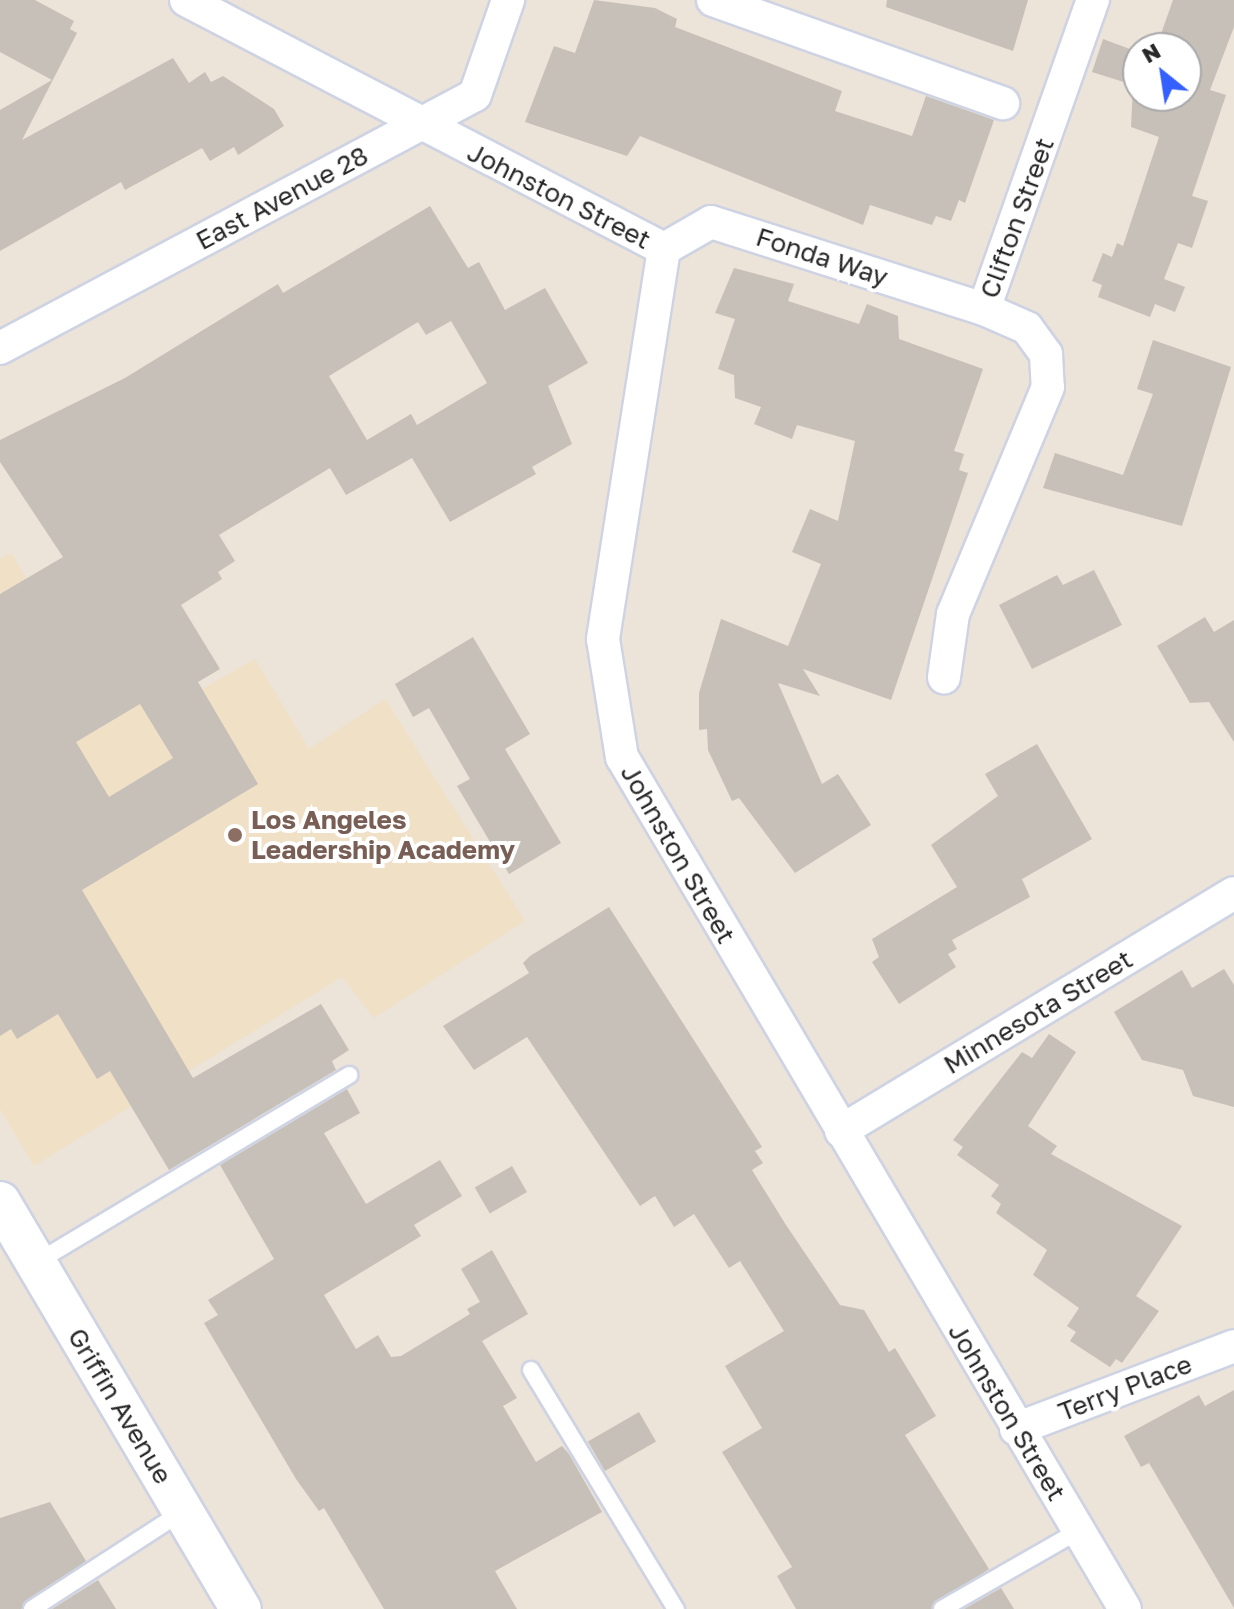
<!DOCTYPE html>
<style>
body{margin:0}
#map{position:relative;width:1234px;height:1609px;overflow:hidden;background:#ece3d9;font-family:"Golos Text",sans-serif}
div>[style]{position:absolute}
.education>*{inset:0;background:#efe0c6}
.building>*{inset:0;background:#c7c0b9;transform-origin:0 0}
.roads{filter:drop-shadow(2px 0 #ced3e3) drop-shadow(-2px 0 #ced3e3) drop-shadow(0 2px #ced3e3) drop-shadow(0 -2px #ced3e3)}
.service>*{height:16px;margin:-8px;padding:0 8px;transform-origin:8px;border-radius:8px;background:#fff}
.minor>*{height:32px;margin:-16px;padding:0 16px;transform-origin:16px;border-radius:16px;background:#fff}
.tertiary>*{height:40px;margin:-20px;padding:0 20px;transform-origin:20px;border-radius:20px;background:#fff}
.dots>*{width:22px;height:22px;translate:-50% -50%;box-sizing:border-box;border:4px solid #fff;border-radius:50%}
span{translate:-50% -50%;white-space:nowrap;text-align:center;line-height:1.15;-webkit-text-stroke:8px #fff;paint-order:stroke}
.street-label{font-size:26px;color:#282828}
.education-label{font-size:26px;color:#785e54;font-weight:700}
.left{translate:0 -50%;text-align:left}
.north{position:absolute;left:1122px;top:32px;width:80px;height:80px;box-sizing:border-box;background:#fff;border:2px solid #a9a9a9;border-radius:50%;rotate:330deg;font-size:22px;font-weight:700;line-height:32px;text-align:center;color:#282828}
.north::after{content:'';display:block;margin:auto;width:28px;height:36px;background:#3360ff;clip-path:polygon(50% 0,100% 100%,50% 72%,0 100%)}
</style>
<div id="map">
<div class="education">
<i style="clip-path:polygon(11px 553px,72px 653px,202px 689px,255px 659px,309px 749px,385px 699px,525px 921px,374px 1018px,342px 977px,34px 1166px,0 1109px,0 559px)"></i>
</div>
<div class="building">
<i style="clip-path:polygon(0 0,35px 0,74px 21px,70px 29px,77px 33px,22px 140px,173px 58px,189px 83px,205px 72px,211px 82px,223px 76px,274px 109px,284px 126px,238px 155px,234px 147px,210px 161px,202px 148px,125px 190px,121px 182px,0 251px,0 110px,52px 80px,0 52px)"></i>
<i style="clip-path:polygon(594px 0,655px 8px,677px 19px,675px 27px,842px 91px,835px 111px,912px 136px,926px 96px,994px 120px,965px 203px,959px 200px,951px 221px,936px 216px,932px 225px,870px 205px,863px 225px,640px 136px,627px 156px,525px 122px,554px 46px,575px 53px)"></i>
<i style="clip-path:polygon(887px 0,1028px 0,1013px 51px,886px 7px)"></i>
<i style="clip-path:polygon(1173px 0,1234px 0,1234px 27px,1210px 90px,1226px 95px,1192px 196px,1208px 201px,1192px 248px,1178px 243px,1164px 279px,1185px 287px,1175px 312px,1155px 304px,1150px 317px,1098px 297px,1102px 285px,1092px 281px,1103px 253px,1112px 257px,1117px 243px,1123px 246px,1159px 137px,1131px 127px,1133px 85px,1092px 72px,1103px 39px,1138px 52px,1138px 96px,1186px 96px,1186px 48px,1156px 48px)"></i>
<i style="clip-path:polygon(evenodd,430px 206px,468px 268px,479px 262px,505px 310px,545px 288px,588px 363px,548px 386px,572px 444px,532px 467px,536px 474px,450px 522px,412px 458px,346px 495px,330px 468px,219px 535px,235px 561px,218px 572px,222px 579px,181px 605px,220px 669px,198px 682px,258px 784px,82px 890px,193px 1078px,321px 1004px,349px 1050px,332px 1061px,336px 1070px,169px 1170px,110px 1071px,97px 1079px,58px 1014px,17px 1039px,11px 1029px,0 1036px,0 594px,63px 557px,0 462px,0 440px,125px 378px,278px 284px,283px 293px,430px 206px,451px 321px,487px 383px,417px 425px,411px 414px,367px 440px,329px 376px,418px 322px,426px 335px,451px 321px,430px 206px,140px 704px,173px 758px,109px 797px,76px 742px,140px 704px)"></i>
<i style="clip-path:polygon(734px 268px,794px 284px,788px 301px,859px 324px,867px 304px,898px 316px,899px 339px,983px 369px,954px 451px,964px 454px,959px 470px,968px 473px,891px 700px,803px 669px,820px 696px,778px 683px,822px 784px,838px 774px,871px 825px,795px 873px,739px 798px,732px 801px,708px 750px,707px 729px,699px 730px,699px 693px,721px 619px,788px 646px,821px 564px,792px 552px,810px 509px,838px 521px,855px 441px,797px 425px,792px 439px,754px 424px,761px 407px,735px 398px,734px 375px,718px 369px,735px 319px,715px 313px)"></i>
<i style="clip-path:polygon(1153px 340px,1231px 367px,1182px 526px,1043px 488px,1055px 453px,1123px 475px,1153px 394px,1137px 389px)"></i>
<i style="clip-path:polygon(1094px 570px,1122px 625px,1032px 669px,999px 605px,1057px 575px,1063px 585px)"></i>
<i style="clip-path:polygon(1205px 617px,1214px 632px,1234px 620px,1234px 742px,1209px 702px,1190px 703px,1157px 646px)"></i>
<i style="clip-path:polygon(473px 637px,530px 734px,505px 749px,561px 843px,509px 874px,457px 786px,470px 779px,429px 708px,413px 717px,395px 684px)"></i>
<i style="clip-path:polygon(1037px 744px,1092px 839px,1022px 879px,1030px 897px,952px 940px,957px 949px,948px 954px,956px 967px,899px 1004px,872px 962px,879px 957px,872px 939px,957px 887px,931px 845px,998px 796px,985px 774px)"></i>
<i style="clip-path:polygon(609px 907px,762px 1147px,755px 1151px,763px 1163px,752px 1170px,786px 1225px,840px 1305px,864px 1310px,889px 1352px,895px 1348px,936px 1416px,905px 1435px,989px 1569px,931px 1609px,796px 1609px,777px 1576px,792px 1567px,722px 1452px,762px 1428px,725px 1366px,784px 1331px,740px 1261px,729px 1268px,694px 1214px,674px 1227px,655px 1196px,640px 1206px,527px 1037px,474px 1070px,443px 1026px,529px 973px,523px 963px,530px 956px)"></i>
<i style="clip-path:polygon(1224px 969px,1234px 985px,1234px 1107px,1193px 1096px,1183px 1070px,1142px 1060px,1114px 1012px,1182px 970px,1192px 988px)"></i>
<i style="clip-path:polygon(1049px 1034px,1076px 1052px,1028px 1126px,1057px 1146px,1051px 1154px,1182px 1226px,1136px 1296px,1159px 1311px,1122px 1363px,1116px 1359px,1110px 1367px,1070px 1341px,1076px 1332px,1067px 1326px,1079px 1308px,1033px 1275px,1047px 1250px,996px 1213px,1001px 1204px,991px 1196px,999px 1185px,957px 1155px,963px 1147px,953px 1140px,1022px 1052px,1032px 1058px)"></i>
<i style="clip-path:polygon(347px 1089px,360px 1113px,324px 1133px,366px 1204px,440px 1160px,462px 1196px,414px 1225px,421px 1236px,324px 1295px,356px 1349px,378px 1335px,391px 1357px,401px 1356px,470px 1314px,467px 1309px,480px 1302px,461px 1269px,492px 1250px,528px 1314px,482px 1341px,517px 1398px,503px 1406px,536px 1462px,562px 1446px,569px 1454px,602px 1512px,495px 1571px,517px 1609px,384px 1609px,324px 1508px,319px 1511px,296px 1479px,204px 1323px,218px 1315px,208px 1300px,274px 1259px,220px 1165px)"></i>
<i style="left:512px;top:1166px;width:30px;height:43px;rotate:60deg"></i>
<i style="clip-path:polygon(1234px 1390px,1234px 1608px,1149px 1463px,1141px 1467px,1124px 1436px,1199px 1395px,1205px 1406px)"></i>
<i style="left:639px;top:1412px;width:34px;height:59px;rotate:60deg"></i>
<i style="clip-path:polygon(50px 1502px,86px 1561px,21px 1609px,0 1609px,0 1518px)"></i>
<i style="clip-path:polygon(98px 1580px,116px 1609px,52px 1609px)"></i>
<i style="clip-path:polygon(1001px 1588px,1014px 1609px,964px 1609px)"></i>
</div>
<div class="roads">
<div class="service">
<i style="left:37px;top:1262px;width:364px;rotate:-30.9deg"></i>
<i style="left:531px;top:1370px;width:280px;rotate:58.8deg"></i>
<i style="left:32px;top:1609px;width:179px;rotate:-32.9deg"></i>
<i style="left:942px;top:1609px;width:157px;rotate:-29.8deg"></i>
</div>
<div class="minor">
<i style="left:186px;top:0;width:539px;rotate:27.52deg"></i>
<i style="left:664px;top:249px;width:395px;rotate:98.9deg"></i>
<i style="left:603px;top:639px;width:120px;rotate:80.9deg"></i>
<i style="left:622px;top:757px;width:989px;rotate:59.44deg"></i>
<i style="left:713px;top:0;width:308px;rotate:19.6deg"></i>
<i style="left:664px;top:249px;width:54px;rotate:-29.9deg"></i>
<i style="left:711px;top:222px;width:287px;rotate:17.7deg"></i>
<i style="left:984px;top:309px;width:47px;rotate:23.8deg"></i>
<i style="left:1027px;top:328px;width:32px;rotate:54deg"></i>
<i style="left:1046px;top:354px;width:33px;rotate:87deg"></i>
<i style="left:1048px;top:387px;width:246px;rotate:112.7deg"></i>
<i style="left:953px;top:614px;width:64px;rotate:98.1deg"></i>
<i style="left:984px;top:309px;width:328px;rotate:-70.6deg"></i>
<i style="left:0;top:348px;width:538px;rotate:-28.04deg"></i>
<i style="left:475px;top:95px;width:101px;rotate:-70.8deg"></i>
<i style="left:841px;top:1131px;width:459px;rotate:-31.2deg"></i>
<i style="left:1016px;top:1429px;width:233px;rotate:-20.8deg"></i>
</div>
<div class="tertiary">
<i style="left:0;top:1202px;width:473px;rotate:59.4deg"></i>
</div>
</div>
<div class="dots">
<i style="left:235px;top:835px;background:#8d6e63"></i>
</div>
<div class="street-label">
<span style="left:559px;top:196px;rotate:27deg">Johnston Street</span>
<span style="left:282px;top:198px;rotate:-28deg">East Avenue 28</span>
<span style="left:1017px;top:218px;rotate:-70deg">Clifton Street</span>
<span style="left:822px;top:257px;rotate:18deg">Fonda Way</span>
<span style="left:678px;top:854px;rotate:60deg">Johnston Street</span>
<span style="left:1038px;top:1012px;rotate:-31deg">Minnesota Street</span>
<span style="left:1125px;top:1388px;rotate:-21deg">Terry Place</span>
<span style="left:120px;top:1406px;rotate:59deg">Griffin Avenue</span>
<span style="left:1007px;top:1412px;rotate:59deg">Johnston Street</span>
</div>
<div class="education-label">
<span class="left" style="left:251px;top:835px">Los Angeles<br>Leadership Academy</span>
</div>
<div class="north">N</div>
</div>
